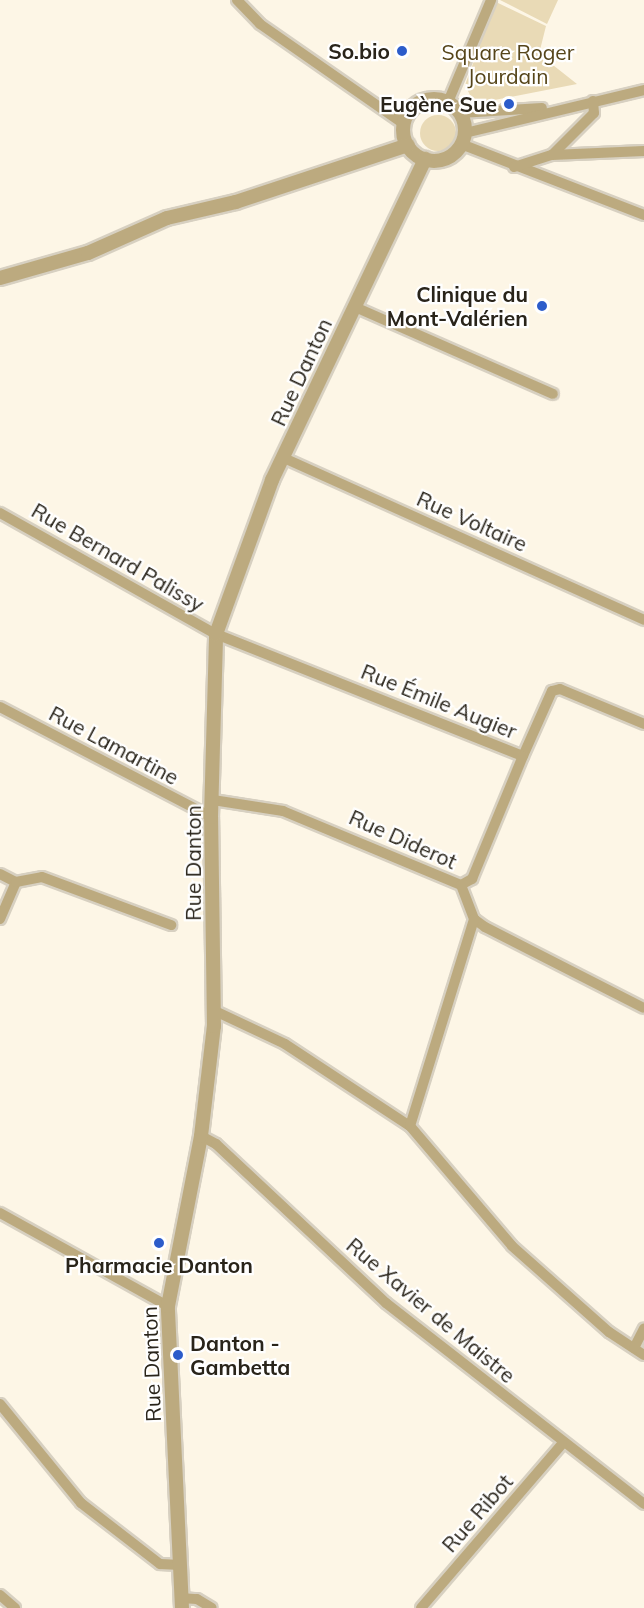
<!DOCTYPE html>
<meta charset="utf-8">
<style>
body{margin:0}
#map{position:relative;width:644px;height:1608px;overflow:hidden;background:#fdf6e6;font-family:Mulish,sans-serif}
div>[style]{position:absolute}
.green>*{inset:0;background:#e9dab6}
.round{border-radius:50%}
.roads{filter:drop-shadow(2px 0 #d7d0c1) drop-shadow(-2px 0 #d7d0c1) drop-shadow(0 2px #d7d0c1) drop-shadow(0 -2px #d7d0c1)}
.minor>*{height:10px;margin:-5px;padding:0 5px;transform-origin:5px;border-radius:5px;background:#bcaa7f}
.tertiary>*{height:14px;margin:-7px;padding:0 7px;transform-origin:7px;border-radius:7px;background:#bcaa7f}
.tertiary>.ring{margin:-7px;padding:0;box-sizing:content-box;background:none;border:14px solid #bcaa7f;border-radius:50%}
.dots>*{width:16px;height:16px;translate:-50% -50%;box-sizing:border-box;border:3px solid #fff;border-radius:50%}
span{translate:-50% -50%;white-space:nowrap;text-align:center;line-height:1.15;-webkit-text-stroke:4.5px #fff;paint-order:stroke}
.poi-label{font-size:21px;color:#29241a;font-weight:700}
.right{translate:-100% -50%;text-align:right}
.left{translate:0 -50%;text-align:left}
.park-label{font-size:21px;color:#56451a}
.street-label{font-size:21px;color:#29241a}
</style>
<div id="map">
<div class="green">
<i style="clip-path:polygon(500px 0,558px 0,547px 24px)"></i>
<i style="clip-path:polygon(496px 2px,546px 26px,539px 54px,577px 84px,479px 103px,470px 95px,465px 85px)"></i>
<i class="round" style="left:420px;top:115px;width:36px;height:36px"></i>
</div>
<div class="roads">
<div class="minor">
<i style="left:237px;top:0;width:33px;rotate:46deg"></i>
<i style="left:260px;top:24px;width:175px;rotate:34.8deg"></i>
<i style="left:448px;top:102px;width:111px;rotate:-67.1deg"></i>
<i style="left:460px;top:113px;width:82px;rotate:-3.5deg"></i>
<i style="left:465px;top:133px;width:184px;rotate:-13.5deg"></i>
<i style="left:461px;top:144px;width:196px;rotate:21.2deg"></i>
<i style="left:552px;top:155px;width:59px;rotate:-45deg"></i>
<i style="left:594px;top:113px;width:12px;rotate:-95deg"></i>
<i style="left:514px;top:167px;width:40px;rotate:-18deg"></i>
<i style="left:552px;top:155px;width:92px;rotate:-2.5deg"></i>
<i style="left:355px;top:307px;width:216px;rotate:23.7deg"></i>
<i style="left:284px;top:458px;width:395px;rotate:24.2deg"></i>
<i style="left:0;top:513px;width:248px;rotate:29.3deg"></i>
<i style="left:216px;top:634px;width:330px;rotate:21.7deg"></i>
<i style="left:523px;top:756px;width:71px;rotate:-66deg"></i>
<i style="left:552px;top:691px;width:8px;rotate:-14deg"></i>
<i style="left:560px;top:689px;width:91px;rotate:22.6deg"></i>
<i style="left:0;top:707px;width:238px;rotate:27.5deg"></i>
<i style="left:213px;top:800px;width:71px;rotate:8.9deg"></i>
<i style="left:283px;top:811px;width:193px;rotate:22.6deg"></i>
<i style="left:461px;top:885px;width:36px;rotate:69deg"></i>
<i style="left:474px;top:919px;width:14px;rotate:36deg"></i>
<i style="left:485px;top:927px;width:178px;rotate:27deg"></i>
<i style="left:0;top:874px;width:18px;rotate:27deg"></i>
<i style="left:461px;top:885px;width:13px;rotate:-29deg"></i>
<i style="left:472px;top:879px;width:133px;rotate:-67.5deg"></i>
<i style="left:0;top:919px;width:40px;rotate:-66.6deg"></i>
<i style="left:16px;top:882px;width:26px;rotate:-11deg"></i>
<i style="left:42px;top:877px;width:138px;rotate:20.4deg"></i>
<i style="left:215px;top:1011px;width:77px;rotate:25.2deg"></i>
<i style="left:285px;top:1044px;width:149px;rotate:33.3deg"></i>
<i style="left:410px;top:1126px;width:157px;rotate:49.6deg"></i>
<i style="left:512px;top:1246px;width:130px;rotate:41.6deg"></i>
<i style="left:609px;top:1332px;width:42px;rotate:33.3deg"></i>
<i style="left:410px;top:1126px;width:217px;rotate:-72.8deg"></i>
<i style="left:201px;top:1136px;width:17px;rotate:28deg"></i>
<i style="left:216px;top:1144px;width:233px;rotate:43.1deg"></i>
<i style="left:386px;top:1303px;width:327px;rotate:37.9deg"></i>
<i style="left:0;top:1213px;width:192px;rotate:29deg"></i>
<i style="left:634px;top:1348px;width:22px;rotate:-63deg"></i>
<i style="left:0;top:1404px;width:128px;rotate:50.7deg"></i>
<i style="left:81px;top:1503px;width:100px;rotate:37.7deg"></i>
<i style="left:160px;top:1564px;width:21px;rotate:3deg"></i>
<i style="left:0;top:1595px;width:20px;rotate:41deg"></i>
<i style="left:181px;top:1598px;width:16px;rotate:4deg"></i>
<i style="left:197px;top:1599px;width:17px;rotate:31deg"></i>
<i style="left:421px;top:1608px;width:216px;rotate:-49.3deg"></i>
</div>
<div class="tertiary">
<i class="ring" style="left:403px;top:99px;width:48px;height:48px"></i>
<i style="left:0;top:278px;width:91px;rotate:-15.9deg"></i>
<i style="left:88px;top:253px;width:86px;rotate:-23.9deg"></i>
<i style="left:167px;top:218px;width:71px;rotate:-13.1deg"></i>
<i style="left:236px;top:202px;width:181px;rotate:-18.3deg"></i>
<i style="left:182px;top:1608px;width:302px;rotate:-92.7deg"></i>
<i style="left:168px;top:1306px;width:173px;rotate:-79deg"></i>
<i style="left:201px;top:1136px;width:111px;rotate:-83.3deg"></i>
<i style="left:214px;top:1026px;width:209px;rotate:-90.8deg"></i>
<i style="left:211px;top:817px;width:183px;rotate:-88.4deg"></i>
<i style="left:216px;top:634px;width:164px;rotate:-70deg"></i>
<i style="left:272px;top:480px;width:356px;rotate:-64.5deg"></i>
</div>
</div>
<div class="dots">
<i style="left:402px;top:51px;background:#2c5cca"></i>
<i style="left:509px;top:104px;background:#2c5cca"></i>
<i style="left:542px;top:306px;background:#2c5cca"></i>
<i style="left:159px;top:1243px;background:#2c5cca"></i>
<i style="left:178px;top:1355px;background:#2c5cca"></i>
</div>
<div class="poi-label">
<span class="right" style="left:390px;top:51px">So.bio</span>
<span class="right" style="left:497px;top:104px">Eugène Sue</span>
<span class="right" style="left:528px;top:306px">Clinique du<br>Mont-Valérien</span>
<span style="left:159px;top:1265px">Pharmacie Danton</span>
<span class="left" style="left:190px;top:1355px">Danton -<br>Gambetta</span>
</div>
<div class="park-label">
<span style="left:508px;top:64px">Square Roger<br>Jourdain</span>
</div>
<div class="street-label">
<span style="left:301px;top:372px;rotate:-65deg">Rue Danton</span>
<span style="left:472px;top:521px;rotate:24deg">Rue Voltaire</span>
<span style="left:118px;top:557px;rotate:30deg">Rue Bernard Palissy</span>
<span style="left:439px;top:701px;rotate:22deg">Rue Émile Augier</span>
<span style="left:114px;top:745px;rotate:28deg">Rue Lamartine</span>
<span style="left:403px;top:839px;rotate:24deg">Rue Diderot</span>
<span style="left:193px;top:863px;rotate:-90deg">Rue Danton</span>
<span style="left:431px;top:1310px;rotate:40deg">Rue Xavier de Maistre</span>
<span style="left:151px;top:1364px;rotate:-92deg">Rue Danton</span>
<span style="left:477px;top:1513px;rotate:-49deg">Rue Ribot</span>
</div>
</div>
